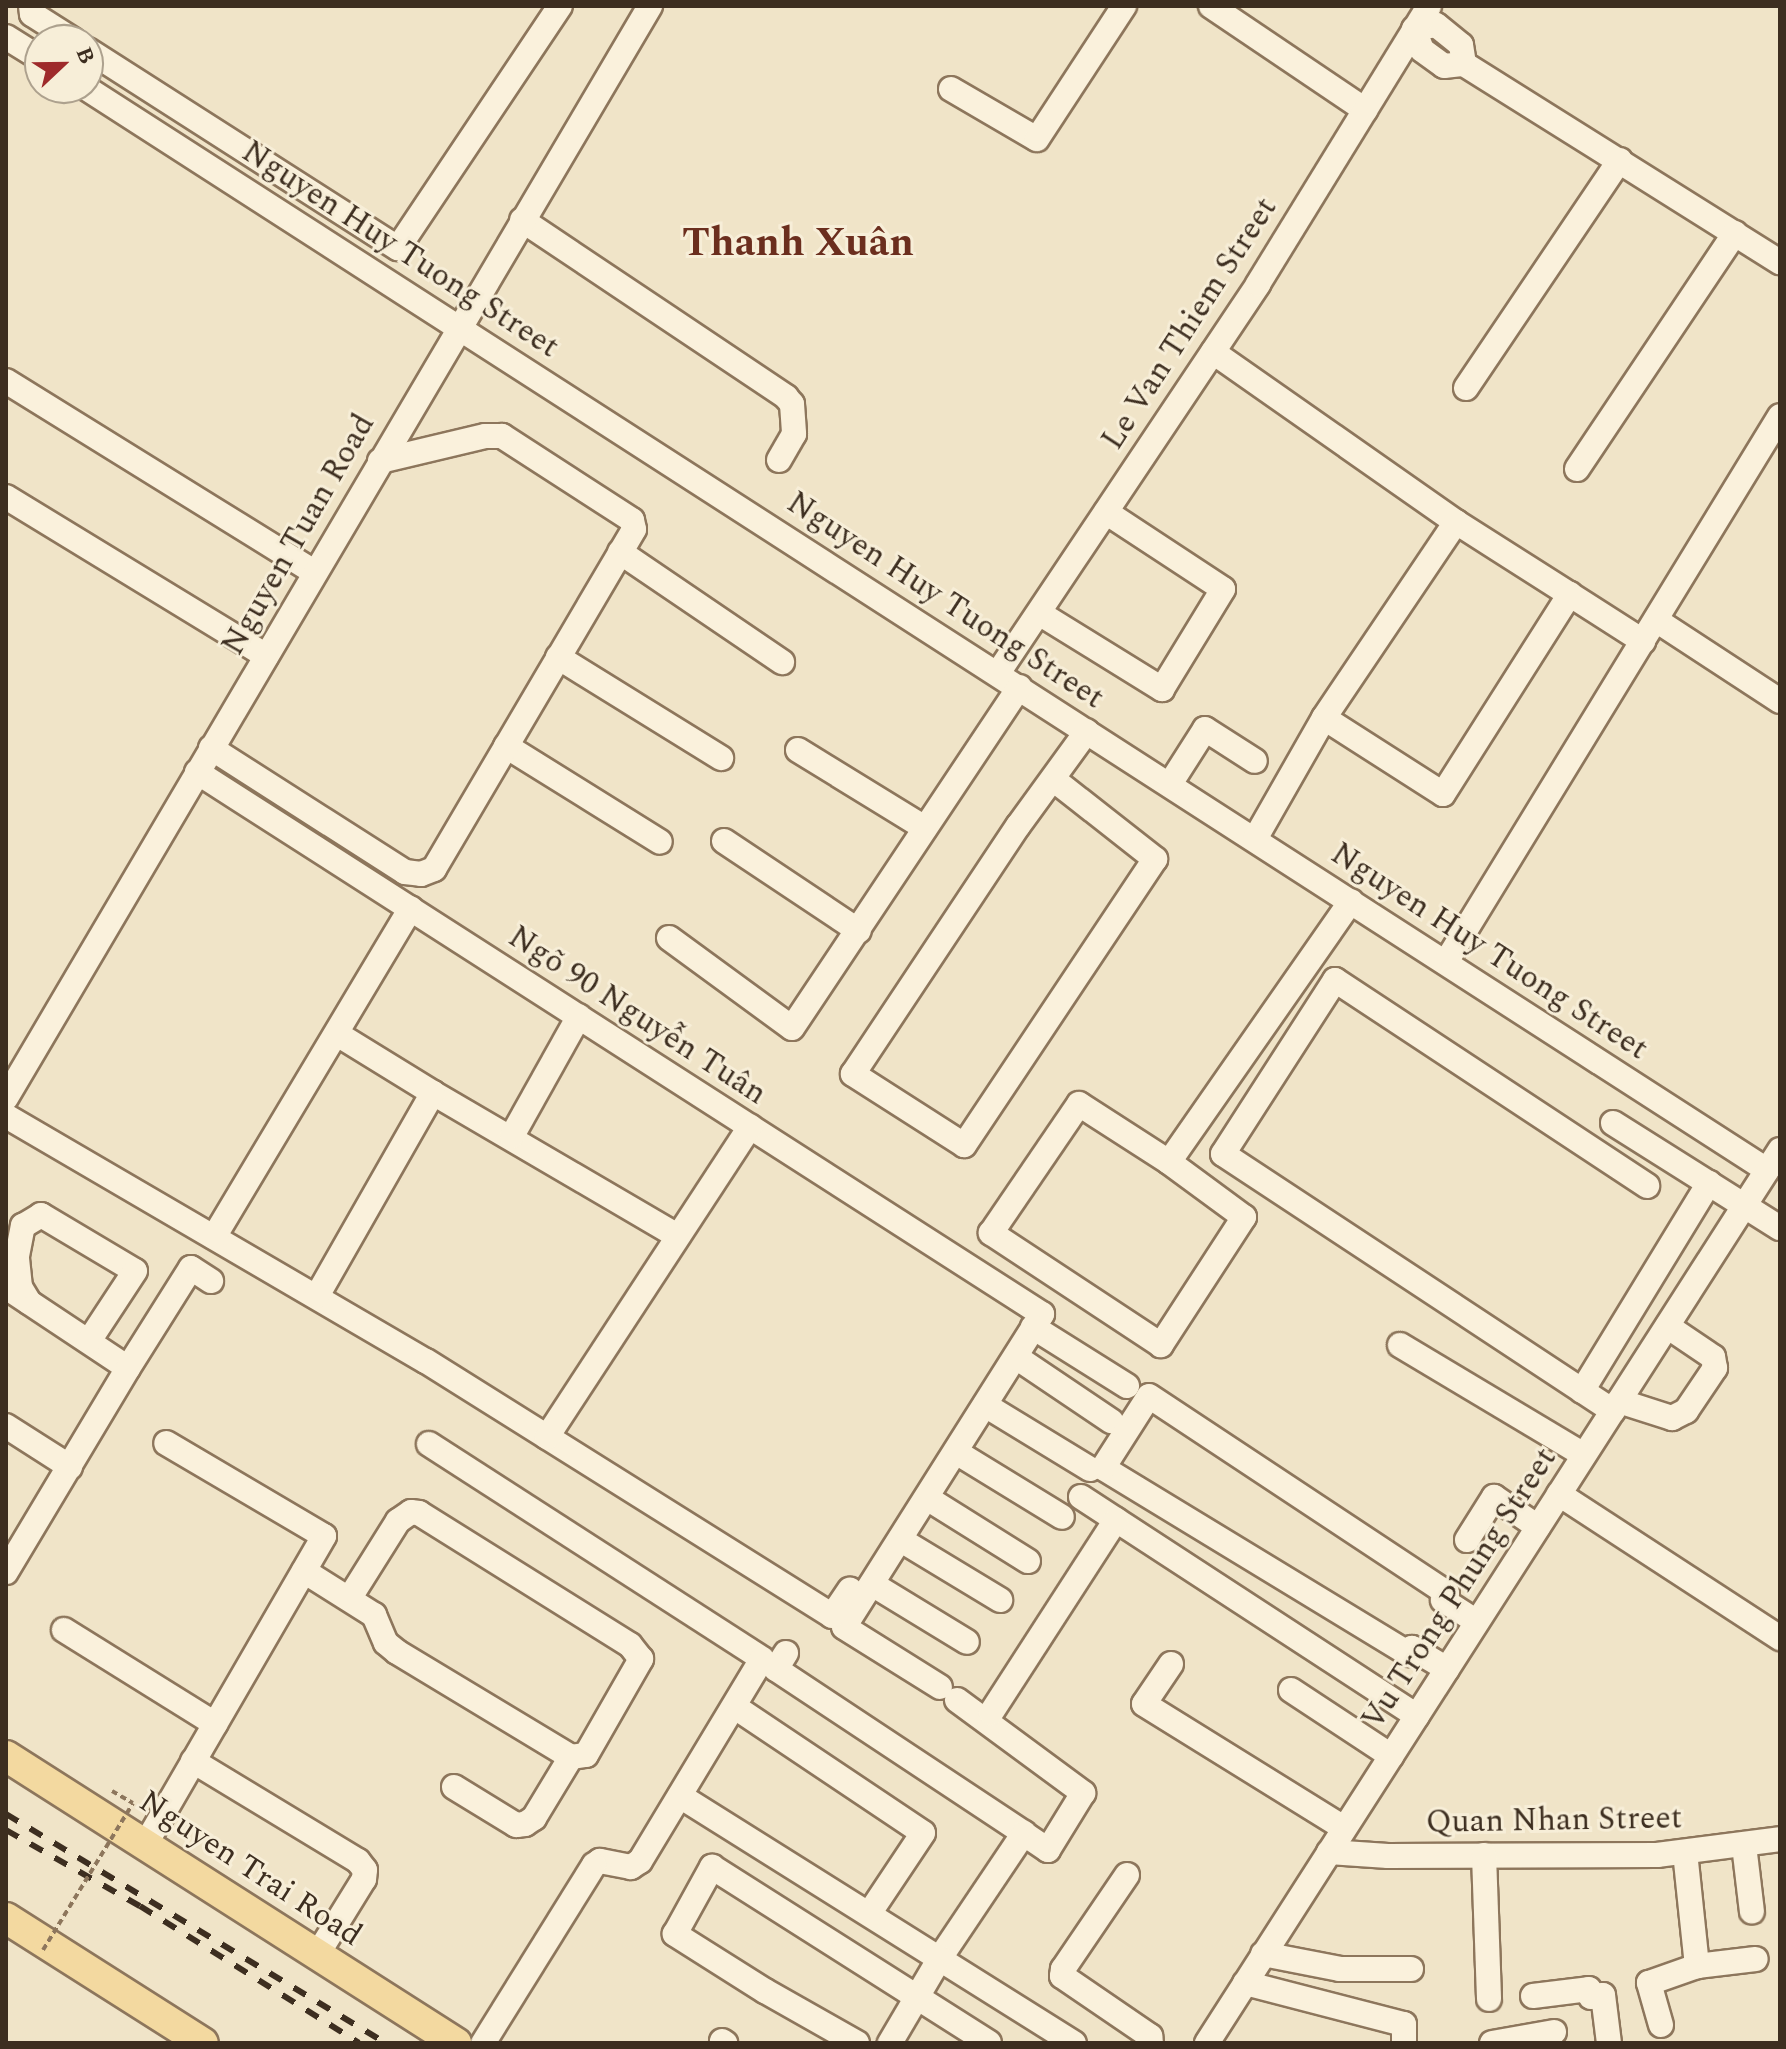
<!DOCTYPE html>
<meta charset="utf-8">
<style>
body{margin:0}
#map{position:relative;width:1786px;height:2049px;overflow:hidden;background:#f0e4c8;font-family:Spectral,serif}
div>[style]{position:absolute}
.path>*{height:4px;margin-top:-2px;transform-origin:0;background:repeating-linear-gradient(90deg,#8d765c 0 6px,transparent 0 10px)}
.roads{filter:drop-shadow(2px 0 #8d765c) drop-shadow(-2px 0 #8d765c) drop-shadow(0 2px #8d765c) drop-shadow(0 -2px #8d765c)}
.minor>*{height:24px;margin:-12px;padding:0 12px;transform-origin:12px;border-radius:12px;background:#faf1dc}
.major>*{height:30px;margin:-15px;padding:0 15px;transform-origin:15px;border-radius:15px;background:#f3d9a0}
.rail>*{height:6px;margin-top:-3px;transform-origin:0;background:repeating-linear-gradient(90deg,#3d2e20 0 14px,transparent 0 28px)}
.path-bridge>*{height:4px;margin-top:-2px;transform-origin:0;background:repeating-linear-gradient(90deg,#8d765c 0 6px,transparent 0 10px)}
span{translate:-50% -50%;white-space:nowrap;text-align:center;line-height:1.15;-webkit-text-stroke:6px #f7eed8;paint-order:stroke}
.street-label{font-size:32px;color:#3d2e20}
.district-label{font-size:40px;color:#6b2e1e;font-weight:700}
.frame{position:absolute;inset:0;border:8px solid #3d2e20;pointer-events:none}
.north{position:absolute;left:24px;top:24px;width:80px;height:80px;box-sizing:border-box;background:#f7eed8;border:2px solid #ada18e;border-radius:50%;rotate:68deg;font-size:22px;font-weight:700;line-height:32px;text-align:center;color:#3d2e20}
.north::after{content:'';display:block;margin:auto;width:28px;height:36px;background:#9e2a2b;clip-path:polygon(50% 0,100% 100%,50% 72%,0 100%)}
</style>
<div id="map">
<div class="path">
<i style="left:112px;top:1791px;width:24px;rotate:30deg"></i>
</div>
<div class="roads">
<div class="minor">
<i style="left:31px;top:6px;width:8px;rotate:83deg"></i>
<i style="left:32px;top:14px;width:49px;rotate:32.4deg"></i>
<i style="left:1211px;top:6px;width:186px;rotate:34deg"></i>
<i style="left:6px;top:37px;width:40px;rotate:32deg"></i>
<i style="left:88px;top:50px;width:368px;rotate:32.6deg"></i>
<i style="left:398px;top:248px;width:291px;rotate:-56.2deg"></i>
<i style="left:1464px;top:64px;width:19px;rotate:-99deg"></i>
<i style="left:1461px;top:45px;width:32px;rotate:-141deg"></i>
<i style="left:1436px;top:25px;width:22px;rotate:170deg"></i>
<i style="left:1414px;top:29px;width:22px;rotate:69deg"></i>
<i style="left:1422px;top:50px;width:27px;rotate:36deg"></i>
<i style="left:1444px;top:66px;width:20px;rotate:-6deg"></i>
<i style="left:1464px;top:64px;width:373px;rotate:32.1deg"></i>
<i style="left:86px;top:88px;width:1999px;rotate:32.77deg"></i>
<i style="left:951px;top:89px;width:99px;rotate:30.2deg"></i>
<i style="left:1037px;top:139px;width:159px;rotate:-56.8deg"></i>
<i style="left:522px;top:220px;width:318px;rotate:33.8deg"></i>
<i style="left:786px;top:397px;width:9px;rotate:49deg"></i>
<i style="left:792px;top:404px;width:30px;rotate:86deg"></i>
<i style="left:794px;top:434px;width:30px;rotate:120deg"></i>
<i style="left:1213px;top:352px;width:297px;rotate:35deg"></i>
<i style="left:1456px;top:522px;width:236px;rotate:124deg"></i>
<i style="left:1324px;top:718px;width:139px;rotate:119.7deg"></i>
<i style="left:6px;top:381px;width:362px;rotate:31.8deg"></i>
<i style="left:1466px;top:388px;width:275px;rotate:-56deg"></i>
<i style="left:1577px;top:469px;width:284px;rotate:-56.2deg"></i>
<i style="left:6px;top:497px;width:305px;rotate:31.4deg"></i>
<i style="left:1456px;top:522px;width:222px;rotate:32.5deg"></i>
<i style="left:620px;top:552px;width:196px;rotate:34.2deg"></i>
<i style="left:1039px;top:613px;width:145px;rotate:31.7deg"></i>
<i style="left:1162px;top:689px;width:117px;rotate:-58.6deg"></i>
<i style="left:1223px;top:589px;width:140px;rotate:-146.7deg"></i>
<i style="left:1656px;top:620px;width:148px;rotate:33.2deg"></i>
<i style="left:558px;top:657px;width:192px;rotate:31.8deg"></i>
<i style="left:998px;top:673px;width:468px;rotate:-56.2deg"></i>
<i style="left:1258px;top:284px;width:326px;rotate:-58.4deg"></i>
<i style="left:1324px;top:718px;width:141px;rotate:32.6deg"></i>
<i style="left:1443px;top:794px;width:237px;rotate:-57.6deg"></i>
<i style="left:506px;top:746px;width:181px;rotate:31.9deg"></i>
<i style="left:211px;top:748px;width:230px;rotate:32.6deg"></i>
<i style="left:405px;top:872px;width:16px;rotate:7deg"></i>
<i style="left:421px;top:874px;width:14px;rotate:-21deg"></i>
<i style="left:434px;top:869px;width:394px;rotate:-59.5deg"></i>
<i style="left:634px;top:529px;width:9px;rotate:-103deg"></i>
<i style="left:632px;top:520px;width:155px;rotate:-147.1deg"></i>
<i style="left:502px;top:436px;width:17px;rotate:180deg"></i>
<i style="left:485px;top:436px;width:108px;rotate:166.6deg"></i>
<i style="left:798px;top:750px;width:149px;rotate:31.6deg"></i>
<i style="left:197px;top:772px;width:1004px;rotate:32.68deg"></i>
<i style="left:1042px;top:1314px;width:370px;rotate:122.3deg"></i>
<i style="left:844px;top:1627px;width:113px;rotate:32deg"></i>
<i style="left:1053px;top:779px;width:130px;rotate:38.1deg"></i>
<i style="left:1155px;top:859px;width:344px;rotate:123.7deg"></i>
<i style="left:964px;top:1145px;width:132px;rotate:-147.4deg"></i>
<i style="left:853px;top:1074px;width:298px;rotate:-56.4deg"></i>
<i style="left:1018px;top:826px;width:117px;rotate:-54deg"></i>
<i style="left:1170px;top:784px;width:65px;rotate:-57.5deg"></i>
<i style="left:1205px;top:729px;width:59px;rotate:32.6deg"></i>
<i style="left:724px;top:841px;width:162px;rotate:33.7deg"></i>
<i style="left:669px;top:938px;width:152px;rotate:36.2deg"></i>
<i style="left:792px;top:1028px;width:410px;rotate:-56.3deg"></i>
<i style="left:1446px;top:962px;width:640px;rotate:-58.54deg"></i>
<i style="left:433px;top:1093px;width:281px;rotate:30.3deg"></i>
<i style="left:6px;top:1098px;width:1268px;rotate:-59.47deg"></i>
<i style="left:1079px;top:1104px;width:107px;rotate:32.8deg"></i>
<i style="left:1169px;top:1162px;width:93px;rotate:36.3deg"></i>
<i style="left:1244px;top:1217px;width:153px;rotate:123deg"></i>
<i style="left:1161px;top:1345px;width:204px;rotate:-146.6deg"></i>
<i style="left:991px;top:1233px;width:156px;rotate:-55.7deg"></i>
<i style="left:6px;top:1116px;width:486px;rotate:30.3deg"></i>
<i style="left:426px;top:1361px;width:479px;rotate:32.1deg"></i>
<i style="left:832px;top:1616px;width:32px;rotate:-56deg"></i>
<i style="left:1613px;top:1123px;width:197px;rotate:32.2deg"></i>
<i style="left:512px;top:1136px;width:137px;rotate:-60.8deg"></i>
<i style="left:1169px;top:1162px;width:318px;rotate:-55.1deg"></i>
<i style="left:214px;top:1237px;width:383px;rotate:-59.1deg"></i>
<i style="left:6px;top:1287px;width:146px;rotate:33.6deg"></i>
<i style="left:128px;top:1368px;width:238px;rotate:120.9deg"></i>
<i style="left:317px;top:1296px;width:234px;rotate:-60.3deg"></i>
<i style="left:433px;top:1093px;width:113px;rotate:-148.4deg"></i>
<i style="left:29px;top:1302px;width:17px;rotate:-121deg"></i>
<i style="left:20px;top:1287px;width:31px;rotate:-96deg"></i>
<i style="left:17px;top:1256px;width:31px;rotate:-79deg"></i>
<i style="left:23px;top:1226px;width:21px;rotate:-31deg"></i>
<i style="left:41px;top:1215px;width:109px;rotate:30.8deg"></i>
<i style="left:135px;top:1271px;width:84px;rotate:123.3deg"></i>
<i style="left:1033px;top:1327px;width:111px;rotate:32.1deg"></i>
<i style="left:1400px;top:1345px;width:214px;rotate:30.9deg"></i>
<i style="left:1016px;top:1357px;width:115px;rotate:34deg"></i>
<i style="left:128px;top:1368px;width:118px;rotate:-57.8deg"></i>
<i style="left:191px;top:1268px;width:24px;rotate:33deg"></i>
<i style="left:1582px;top:1391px;width:244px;rotate:-58.6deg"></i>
<i style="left:1619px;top:1401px;width:56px;rotate:17.8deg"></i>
<i style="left:1672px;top:1418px;width:16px;rotate:-27deg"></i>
<i style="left:1686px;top:1411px;width:52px;rotate:-56deg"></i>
<i style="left:1715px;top:1368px;width:11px;rotate:-100deg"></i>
<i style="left:1713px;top:1357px;width:55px;rotate:-146deg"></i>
<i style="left:985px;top:1405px;width:123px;rotate:31.4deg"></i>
<i style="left:1613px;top:1411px;width:467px;rotate:-146.6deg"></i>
<i style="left:1223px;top:1154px;width:207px;rotate:-57.2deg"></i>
<i style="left:1335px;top:980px;width:374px;rotate:33.4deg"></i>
<i style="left:6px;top:1426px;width:76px;rotate:32.6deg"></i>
<i style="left:547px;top:1437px;width:371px;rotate:-56.8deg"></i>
<i style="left:429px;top:1444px;width:396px;rotate:32.8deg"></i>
<i style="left:762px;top:1659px;width:236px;rotate:121.1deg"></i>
<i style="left:640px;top:1861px;width:11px;rotate:146deg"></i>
<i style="left:631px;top:1867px;width:32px;rotate:-169deg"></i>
<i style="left:600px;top:1861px;width:7px;rotate:146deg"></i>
<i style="left:594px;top:1865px;width:210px;rotate:121.9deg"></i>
<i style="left:956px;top:1452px;width:124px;rotate:31.5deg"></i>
<i style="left:1559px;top:1494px;width:264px;rotate:33.1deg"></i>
<i style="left:1081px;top:1497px;width:401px;rotate:33.1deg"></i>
<i style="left:927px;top:1498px;width:119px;rotate:32deg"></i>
<i style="left:901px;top:1540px;width:116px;rotate:31.2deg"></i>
<i style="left:1467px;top:1540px;width:51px;rotate:-57.9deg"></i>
<i style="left:1494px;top:1497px;width:53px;rotate:34.3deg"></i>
<i style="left:304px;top:1571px;width:83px;rotate:32.2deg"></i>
<i style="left:374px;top:1615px;width:30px;rotate:67deg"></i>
<i style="left:386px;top:1643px;width:14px;rotate:39deg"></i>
<i style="left:397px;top:1652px;width:203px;rotate:31.1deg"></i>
<i style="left:571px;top:1757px;width:15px;rotate:-8deg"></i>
<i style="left:586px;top:1755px;width:111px;rotate:-60.2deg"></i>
<i style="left:641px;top:1659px;width:18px;rotate:-128deg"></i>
<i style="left:630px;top:1645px;width:249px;rotate:-148deg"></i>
<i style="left:419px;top:1513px;width:8px;rotate:-173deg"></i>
<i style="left:411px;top:1512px;width:16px;rotate:145deg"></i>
<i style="left:398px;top:1521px;width:92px;rotate:122.1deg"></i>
<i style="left:872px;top:1584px;width:111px;rotate:31.4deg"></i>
<i style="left:64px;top:1630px;width:178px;rotate:31.9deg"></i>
<i style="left:786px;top:1653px;width:19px;rotate:122deg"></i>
<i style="left:776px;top:1669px;width:297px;rotate:33.5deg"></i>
<i style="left:1024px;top:1833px;width:151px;rotate:123.9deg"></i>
<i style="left:940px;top:1958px;width:99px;rotate:120.5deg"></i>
<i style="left:1171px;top:1664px;width:48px;rotate:124deg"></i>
<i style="left:1144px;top:1704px;width:235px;rotate:31.8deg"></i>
<i style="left:1447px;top:1669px;width:41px;rotate:-149deg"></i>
<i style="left:1412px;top:1648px;width:7px;rotate:117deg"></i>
<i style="left:1409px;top:1654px;width:358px;rotate:-148.7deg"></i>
<i style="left:1103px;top:1468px;width:85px;rotate:-57.4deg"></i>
<i style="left:1149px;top:1396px;width:357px;rotate:33.5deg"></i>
<i style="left:1447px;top:1593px;width:8px;rotate:120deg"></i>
<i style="left:1443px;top:1600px;width:40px;rotate:32.9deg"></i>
<i style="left:1291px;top:1690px;width:120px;rotate:33.4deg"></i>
<i style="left:957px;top:1700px;width:157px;rotate:36.4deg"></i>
<i style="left:1083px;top:1793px;width:67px;rotate:121.6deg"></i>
<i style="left:1048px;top:1850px;width:29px;rotate:-146deg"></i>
<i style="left:735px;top:1707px;width:226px;rotate:33.8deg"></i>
<i style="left:923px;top:1833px;width:97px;rotate:123.7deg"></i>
<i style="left:991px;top:1713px;width:230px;rotate:-57.1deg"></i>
<i style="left:193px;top:1761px;width:193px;rotate:31.2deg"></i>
<i style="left:358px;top:1861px;width:11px;rotate:52deg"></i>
<i style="left:365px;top:1870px;width:9px;rotate:96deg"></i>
<i style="left:364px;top:1879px;width:89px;rotate:121.7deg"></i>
<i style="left:454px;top:1787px;width:73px;rotate:31.5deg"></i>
<i style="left:516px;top:1825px;width:9px;rotate:-6deg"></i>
<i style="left:525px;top:1824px;width:11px;rotate:-34deg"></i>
<i style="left:534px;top:1818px;width:71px;rotate:-58.8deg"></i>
<i style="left:680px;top:1796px;width:465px;rotate:32.1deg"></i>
<i style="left:145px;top:1845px;width:357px;rotate:-59.9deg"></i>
<i style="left:324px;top:1536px;width:183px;rotate:-149.5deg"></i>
<i style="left:1744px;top:1845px;width:67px;rotate:83.2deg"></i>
<i style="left:1329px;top:1852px;width:59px;rotate:3.9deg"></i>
<i style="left:1388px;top:1856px;width:269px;rotate:-0.2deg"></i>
<i style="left:1657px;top:1855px;width:124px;rotate:-7.4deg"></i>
<i style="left:1685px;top:1852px;width:115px;rotate:84deg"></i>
<i style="left:1697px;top:1966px;width:59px;rotate:-6.8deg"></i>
<i style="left:1484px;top:1855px;width:144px;rotate:88deg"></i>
<i style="left:1127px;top:1875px;width:114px;rotate:124.2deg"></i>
<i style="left:1063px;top:1969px;width:7px;rotate:98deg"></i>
<i style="left:1062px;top:1976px;width:107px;rotate:34.3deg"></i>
<i style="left:1150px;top:2036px;width:7px;rotate:82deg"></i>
<i style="left:1263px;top:1954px;width:78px;rotate:11deg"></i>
<i style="left:1340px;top:1969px;width:71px"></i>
<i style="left:1245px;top:1983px;width:164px;rotate:14.5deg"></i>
<i style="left:1404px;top:2024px;width:19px;rotate:90deg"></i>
<i style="left:1533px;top:1996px;width:56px;rotate:-7.1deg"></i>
<i style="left:1589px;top:1989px;width:8px;rotate:76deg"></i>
<i style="left:1591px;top:1997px;width:12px;rotate:-9deg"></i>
<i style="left:1603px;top:1995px;width:48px;rotate:82.9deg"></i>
<i style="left:1661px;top:2025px;width:44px;rotate:-105.9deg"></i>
<i style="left:1649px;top:1983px;width:51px;rotate:-19.5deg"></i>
<i style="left:722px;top:2041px;width:4px;rotate:34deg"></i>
<i style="left:857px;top:2043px;width:106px;rotate:-150.5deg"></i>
<i style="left:765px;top:1991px;width:107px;rotate:-147.7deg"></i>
<i style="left:675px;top:1934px;width:77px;rotate:-61.1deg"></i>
<i style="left:712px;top:1867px;width:328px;rotate:32.4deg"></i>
<i style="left:1207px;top:2043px;width:1061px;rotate:-57.31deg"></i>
<i style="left:1492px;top:2043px;width:63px;rotate:-10.1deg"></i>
</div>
<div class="major">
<i style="left:6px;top:1756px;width:534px;rotate:32.53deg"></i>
<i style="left:6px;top:1918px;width:233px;rotate:32.4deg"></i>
</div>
</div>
<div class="rail">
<i style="left:6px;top:1814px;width:444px;rotate:31.1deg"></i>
<i style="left:6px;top:1830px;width:154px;rotate:29.6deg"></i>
<i style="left:140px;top:1906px;width:258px;rotate:32deg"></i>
</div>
<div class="path-bridge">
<i style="left:43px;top:1950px;width:172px;rotate:-58.5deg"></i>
</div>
<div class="street-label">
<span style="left:400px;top:250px;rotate:33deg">Nguyen Huy Tuong Street</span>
<span style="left:1190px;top:324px;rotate:-57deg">Le Van Thiem Street</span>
<span style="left:299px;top:535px;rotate:-60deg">Nguyen Tuan Road</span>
<span style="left:945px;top:601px;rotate:33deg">Nguyen Huy Tuong Street</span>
<span style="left:1489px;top:952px;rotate:33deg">Nguyen Huy Tuong Street</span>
<span style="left:637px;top:1016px;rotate:33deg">Ngõ 90 Nguyễn Tuân</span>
<span style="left:1460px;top:1589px;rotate:-57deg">Vu Trong Phung Street</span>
<span style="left:1554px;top:1821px;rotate:-1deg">Quan Nhan Street</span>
<span style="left:250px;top:1869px;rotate:33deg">Nguyen Trai Road</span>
</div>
<div class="district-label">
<span style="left:798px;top:244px">Thanh Xuân</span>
</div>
<div class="frame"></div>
<div class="north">B</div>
</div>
